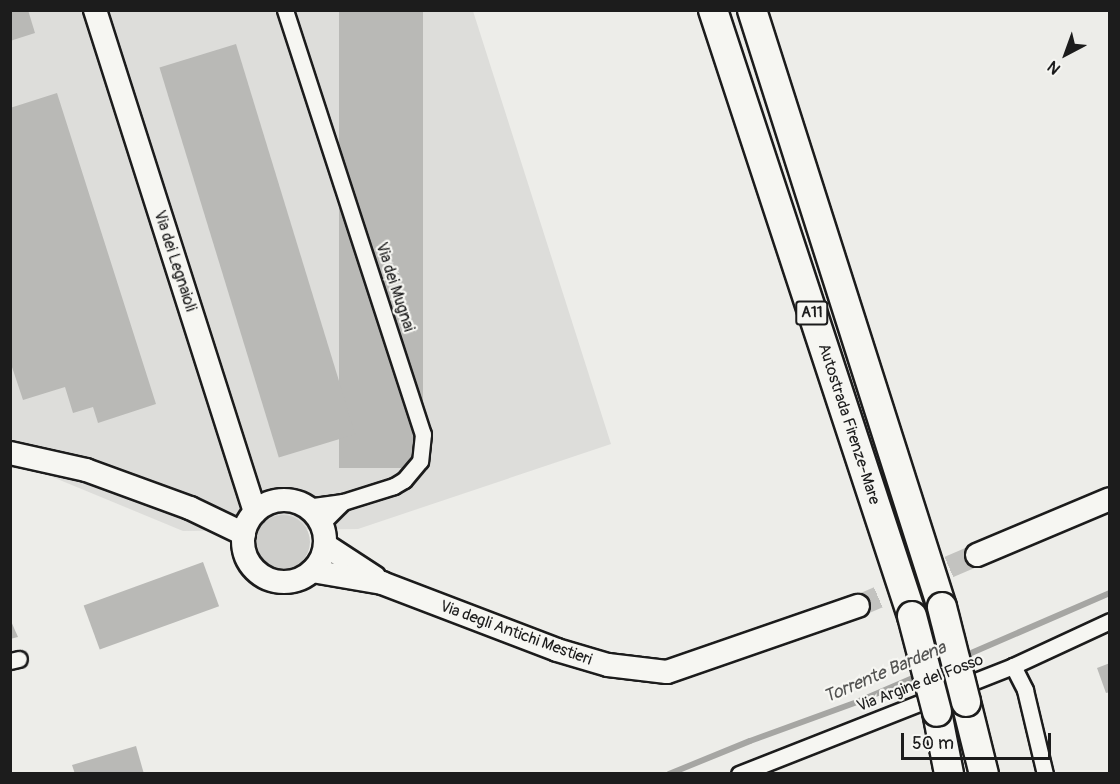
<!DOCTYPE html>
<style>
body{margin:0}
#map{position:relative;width:1120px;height:784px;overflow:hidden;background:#edede9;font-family:Pangolin,sans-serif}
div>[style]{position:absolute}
.built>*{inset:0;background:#ddddda}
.green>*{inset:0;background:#cececb}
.round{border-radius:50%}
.stream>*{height:6px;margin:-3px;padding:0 3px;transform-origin:3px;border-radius:3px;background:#a6a6a3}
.building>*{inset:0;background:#b9b9b6;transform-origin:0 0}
.secondary-tunnel>*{height:22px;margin-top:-11px;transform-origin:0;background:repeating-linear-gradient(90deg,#c3c3c0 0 22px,transparent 0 33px)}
.roads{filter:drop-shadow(2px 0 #1c1c1c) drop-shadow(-2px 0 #1c1c1c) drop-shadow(0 2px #1c1c1c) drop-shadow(0 -2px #1c1c1c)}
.street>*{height:15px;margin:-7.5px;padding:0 7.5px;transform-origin:7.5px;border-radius:7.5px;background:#f6f6f2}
.secondary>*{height:22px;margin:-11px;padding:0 11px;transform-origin:11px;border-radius:11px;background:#f6f6f2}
.secondary>.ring{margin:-11px;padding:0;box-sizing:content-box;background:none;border:22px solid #f6f6f2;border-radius:50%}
.highway>*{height:28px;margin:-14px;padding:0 14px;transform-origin:14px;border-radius:14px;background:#f6f6f2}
.bridges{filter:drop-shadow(2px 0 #1c1c1c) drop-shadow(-2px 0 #1c1c1c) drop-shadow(0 2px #1c1c1c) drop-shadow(0 -2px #1c1c1c)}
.highway-bridge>*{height:28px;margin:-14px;padding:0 14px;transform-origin:14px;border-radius:14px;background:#f6f6f2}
span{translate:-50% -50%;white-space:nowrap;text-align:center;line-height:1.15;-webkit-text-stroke:4.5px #f6f6f2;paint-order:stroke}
.shield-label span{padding:2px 4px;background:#f6f6f2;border:2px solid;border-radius:4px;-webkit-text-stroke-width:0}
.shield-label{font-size:15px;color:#1c1c1c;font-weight:700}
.street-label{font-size:16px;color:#1c1c1c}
.water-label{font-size:18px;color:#535352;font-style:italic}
.frame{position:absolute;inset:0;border:12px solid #1c1c1c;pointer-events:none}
.north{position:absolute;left:1036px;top:24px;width:60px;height:60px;-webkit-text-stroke:4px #f6f6f2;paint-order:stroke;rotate:221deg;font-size:16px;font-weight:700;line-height:24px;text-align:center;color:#1c1c1c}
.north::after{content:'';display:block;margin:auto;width:21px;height:27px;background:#1c1c1c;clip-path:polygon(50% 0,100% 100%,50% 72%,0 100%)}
.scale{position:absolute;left:901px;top:733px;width:150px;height:27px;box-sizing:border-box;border:3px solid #1c1c1c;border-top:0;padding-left:8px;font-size:18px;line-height:21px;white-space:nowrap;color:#1c1c1c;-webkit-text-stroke:4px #f6f6f2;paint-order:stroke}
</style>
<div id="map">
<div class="built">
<i style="clip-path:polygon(11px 11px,473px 11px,611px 444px,358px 529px,183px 531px,38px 471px,11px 468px)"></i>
</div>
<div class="green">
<i class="round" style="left:256px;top:515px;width:54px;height:54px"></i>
</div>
<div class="stream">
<i style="left:962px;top:657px;width:161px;rotate:-23.4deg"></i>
<i style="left:669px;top:774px;width:87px;rotate:-22.2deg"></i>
<i style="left:750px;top:741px;width:114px;rotate:-20deg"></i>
<i style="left:857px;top:702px;width:69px;rotate:-23.2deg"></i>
</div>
<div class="building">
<i style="clip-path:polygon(10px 10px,28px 10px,35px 33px,10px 41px)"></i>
<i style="left:339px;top:10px;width:84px;height:458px"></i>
<i style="left:236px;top:44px;width:408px;height:80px;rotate:73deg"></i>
<i style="clip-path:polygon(57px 93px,156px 404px,98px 423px,93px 407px,73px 413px,65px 387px,23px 400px,10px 361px,10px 108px)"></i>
<i style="left:203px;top:562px;width:47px;height:127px;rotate:70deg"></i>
<i style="clip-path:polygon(10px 619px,18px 637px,10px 639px)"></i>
<i style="clip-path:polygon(1110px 663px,1110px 692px,1106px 693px,1097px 668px)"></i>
<i style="clip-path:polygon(136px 746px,144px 774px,75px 774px,72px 765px)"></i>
</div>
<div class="secondary-tunnel">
<i style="left:858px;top:606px;width:129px;rotate:-23.2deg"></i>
</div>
<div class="roads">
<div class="street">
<i style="left:285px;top:10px;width:446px;rotate:72deg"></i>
<i style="left:423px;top:434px;width:27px;rotate:96deg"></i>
<i style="left:420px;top:461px;width:25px;rotate:130deg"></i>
<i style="left:404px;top:480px;width:12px;rotate:149deg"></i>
<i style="left:394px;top:486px;width:53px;rotate:162.6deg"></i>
<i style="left:343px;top:502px;width:31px;rotate:135deg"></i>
<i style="left:306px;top:507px;width:37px;rotate:-8deg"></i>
<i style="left:10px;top:661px;width:9px;rotate:-13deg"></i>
<i style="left:1013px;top:666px;width:27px;rotate:63deg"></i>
<i style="left:1025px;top:690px;width:86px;rotate:76.6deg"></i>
<i style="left:739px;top:774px;width:295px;rotate:-21.5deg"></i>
<i style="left:1013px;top:666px;width:107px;rotate:-24.9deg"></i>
</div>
<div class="secondary">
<i style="left:95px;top:10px;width:527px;rotate:72.32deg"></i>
<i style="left:10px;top:453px;width:78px;rotate:12.6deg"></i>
<i style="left:86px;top:470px;width:111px;rotate:20.1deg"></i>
<i style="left:190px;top:508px;width:60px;rotate:25.7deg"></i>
<i class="ring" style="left:243px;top:500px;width:60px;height:60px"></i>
<i style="left:325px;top:545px;width:59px;rotate:33.1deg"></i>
<i style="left:977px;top:555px;width:144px;rotate:-22.8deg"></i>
<i style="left:312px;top:571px;width:71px;rotate:9.7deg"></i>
<i style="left:382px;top:583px;width:187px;rotate:20.9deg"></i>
<i style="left:557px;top:650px;width:53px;rotate:16.4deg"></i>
<i style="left:608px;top:665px;width:59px;rotate:6.8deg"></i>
<i style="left:667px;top:672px;width:202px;rotate:-19.1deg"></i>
</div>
<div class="highway">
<i style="left:713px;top:10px;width:638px;rotate:71.82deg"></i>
<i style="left:752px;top:10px;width:627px;rotate:72.35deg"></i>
<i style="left:966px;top:702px;width:74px;rotate:76deg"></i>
<i style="left:937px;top:712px;width:63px;rotate:79deg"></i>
</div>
</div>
<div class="bridges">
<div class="highway-bridge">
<i style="left:942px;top:607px;width:98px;rotate:75.8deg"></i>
<i style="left:912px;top:616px;width:99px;rotate:75.4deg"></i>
</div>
</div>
<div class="shield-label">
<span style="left:812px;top:313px">A11</span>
</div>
<div class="street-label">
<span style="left:175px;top:261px;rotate:72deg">Via dei Legnaioli</span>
<span style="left:395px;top:287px;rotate:72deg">Via dei Mugnai</span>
<span style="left:849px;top:424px;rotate:72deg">Autostrada Firenze-Mare</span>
<span style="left:516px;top:633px;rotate:20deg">Via degli Antichi Mestieri</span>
<span style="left:920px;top:683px;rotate:-21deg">Via Argine del Fosso</span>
</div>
<div class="water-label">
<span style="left:885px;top:673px;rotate:-23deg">Torrente Bardena</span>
</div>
<div class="frame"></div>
<div class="north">N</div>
<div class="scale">50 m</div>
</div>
